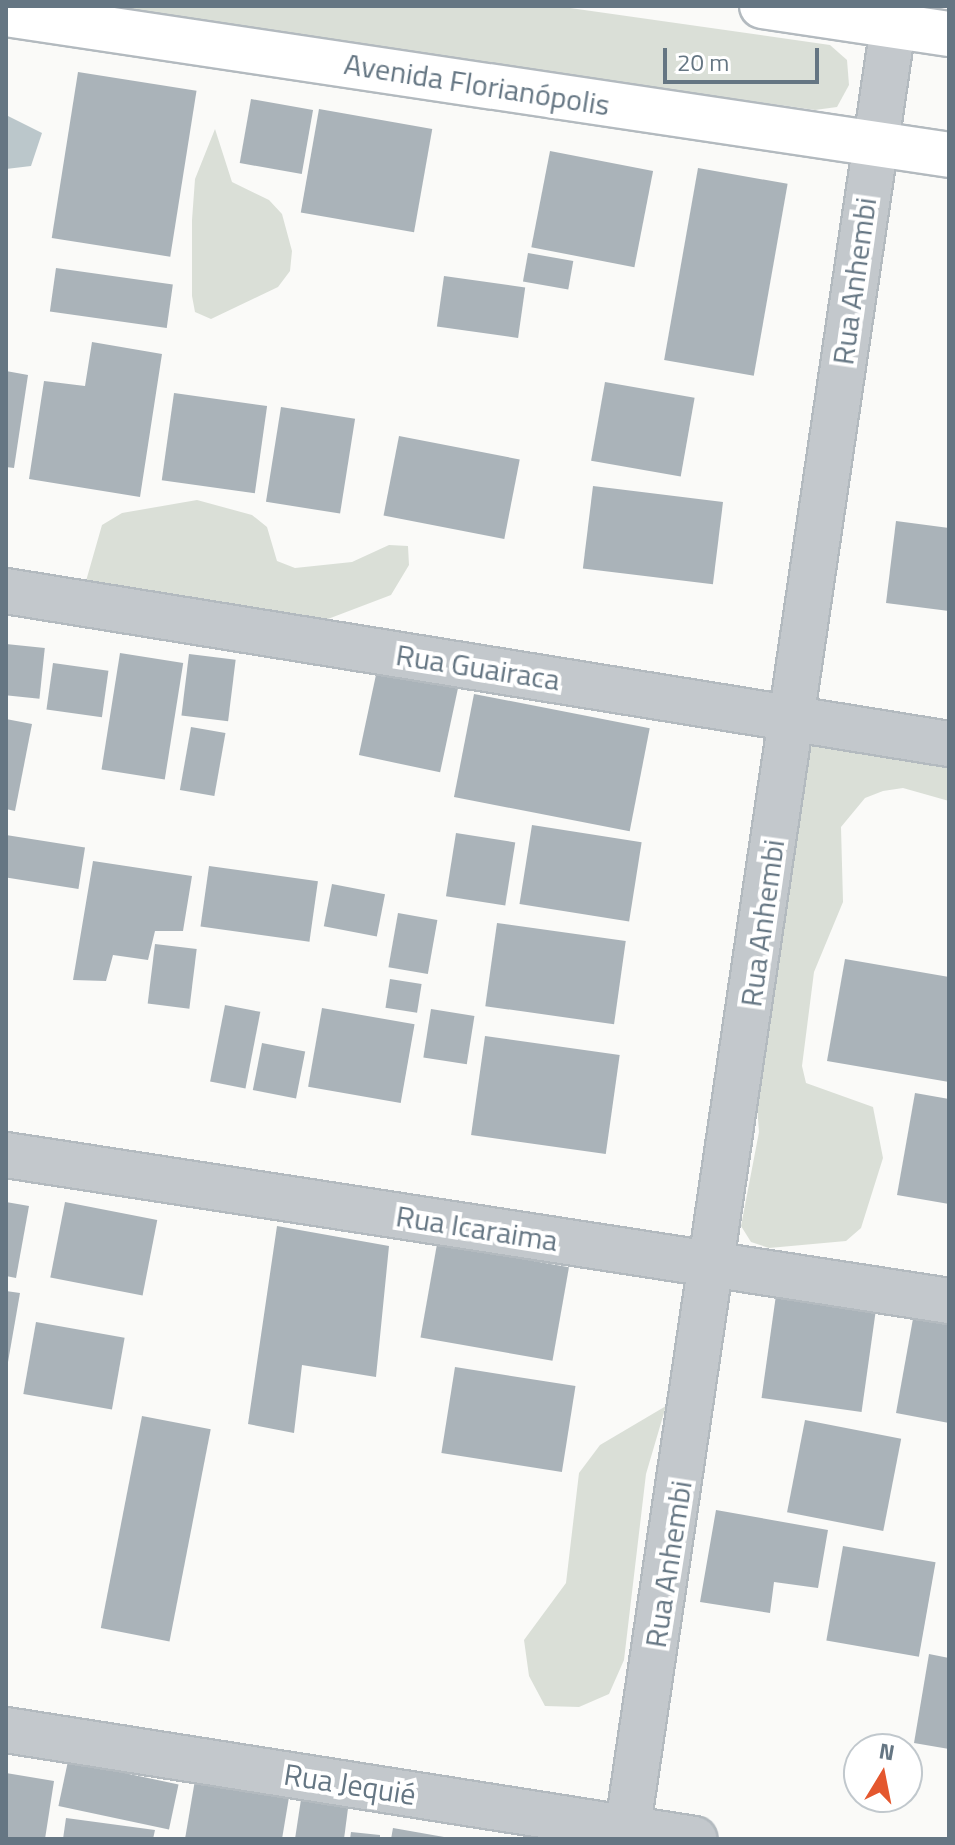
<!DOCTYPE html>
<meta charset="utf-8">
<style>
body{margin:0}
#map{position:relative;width:955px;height:1845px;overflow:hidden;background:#fafaf8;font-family:"Titillium Web",sans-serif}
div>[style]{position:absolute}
.green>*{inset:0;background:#dadfd7}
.water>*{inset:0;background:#bbc7cb}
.building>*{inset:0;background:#aab3b9;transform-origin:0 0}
.roads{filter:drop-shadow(2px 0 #b3babf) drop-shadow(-2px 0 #b3babf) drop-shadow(0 2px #b3babf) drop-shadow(0 -2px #b3babf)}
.street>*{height:44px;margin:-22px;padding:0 22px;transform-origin:22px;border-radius:22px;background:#c3c8cc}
.secondary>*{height:44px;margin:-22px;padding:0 22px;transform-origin:22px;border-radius:22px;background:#fff}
span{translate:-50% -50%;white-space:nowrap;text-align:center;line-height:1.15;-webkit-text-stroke:8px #fff;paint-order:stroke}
.street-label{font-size:30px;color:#657683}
.frame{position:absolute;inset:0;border:8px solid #657683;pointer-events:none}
.north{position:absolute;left:843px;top:1733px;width:80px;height:80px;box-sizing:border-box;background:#fff;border:2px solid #c1c8cd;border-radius:50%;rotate:10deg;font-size:22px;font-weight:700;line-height:32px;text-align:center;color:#657683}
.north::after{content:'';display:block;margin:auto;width:28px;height:36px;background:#e4572e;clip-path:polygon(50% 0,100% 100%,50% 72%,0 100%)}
.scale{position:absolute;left:663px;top:48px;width:156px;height:36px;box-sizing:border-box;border:4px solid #657683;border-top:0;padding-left:10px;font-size:24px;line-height:28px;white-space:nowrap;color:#657683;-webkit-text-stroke:6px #fff;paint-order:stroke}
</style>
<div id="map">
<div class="green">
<i style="clip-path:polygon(71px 6px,556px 6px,830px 45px,847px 60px,849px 85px,837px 107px,815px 110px)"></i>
<i style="clip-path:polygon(215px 129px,232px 182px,269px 200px,282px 214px,292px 251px,290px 271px,278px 287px,211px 319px,195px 312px,192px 296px,192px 220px,195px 179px)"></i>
<i style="clip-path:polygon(197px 500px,252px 515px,267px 527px,277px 561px,295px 568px,352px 562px,389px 545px,408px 546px,409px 565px,391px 595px,320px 622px,95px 597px,86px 581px,102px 525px,122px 513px)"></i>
<i style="clip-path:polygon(822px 737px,949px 761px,949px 801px,903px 788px,883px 791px,865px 798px,841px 827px,843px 902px,814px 972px,802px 1066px,806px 1083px,873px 1107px,883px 1158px,861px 1228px,846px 1241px,769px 1248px,751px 1242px,741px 1226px,759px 1132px,755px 1078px,806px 748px)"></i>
<i style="clip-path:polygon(666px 1406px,646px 1474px,624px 1660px,609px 1694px,579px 1707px,545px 1706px,529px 1676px,524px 1640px,566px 1583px,579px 1473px,600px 1445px)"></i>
</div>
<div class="water">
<i style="clip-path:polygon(6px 115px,42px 133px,31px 166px,6px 169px)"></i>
</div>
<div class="building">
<i style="left:78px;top:72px;width:120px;height:168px;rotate:9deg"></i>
<i style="left:251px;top:99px;width:63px;height:65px;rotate:10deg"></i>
<i style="left:319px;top:109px;width:115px;height:105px;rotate:10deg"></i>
<i style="left:550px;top:151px;width:105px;height:98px;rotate:11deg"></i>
<i style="left:698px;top:168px;width:91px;height:195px;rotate:10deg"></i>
<i style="left:528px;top:253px;width:46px;height:29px;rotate:10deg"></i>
<i style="left:56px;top:268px;width:118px;height:44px;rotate:8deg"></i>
<i style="left:444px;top:276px;width:82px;height:51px;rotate:8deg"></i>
<i style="clip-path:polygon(92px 342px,162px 354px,140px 497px,29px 479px,44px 381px,85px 386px)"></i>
<i style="clip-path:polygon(6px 371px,28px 375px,14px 468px,6px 467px)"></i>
<i style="left:605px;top:382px;width:91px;height:80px;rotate:10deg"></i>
<i style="left:174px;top:393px;width:94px;height:88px;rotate:8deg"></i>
<i style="left:281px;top:407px;width:75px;height:96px;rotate:9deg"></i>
<i style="left:399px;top:436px;width:123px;height:81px;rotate:11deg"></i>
<i style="left:593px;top:486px;width:131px;height:83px;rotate:7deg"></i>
<i style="clip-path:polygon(896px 521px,949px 528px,949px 611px,886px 603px)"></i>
<i style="left:6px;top:644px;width:39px;height:51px;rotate:6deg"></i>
<i style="left:120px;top:653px;width:64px;height:118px;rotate:9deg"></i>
<i style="left:189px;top:654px;width:47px;height:62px;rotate:7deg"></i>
<i style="left:53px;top:663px;width:56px;height:47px;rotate:8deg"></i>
<i style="left:377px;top:670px;width:83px;height:87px;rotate:12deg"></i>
<i style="left:474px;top:694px;width:179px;height:105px;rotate:11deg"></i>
<i style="clip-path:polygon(6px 719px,32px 724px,15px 811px,6px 809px)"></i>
<i style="left:191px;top:727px;width:35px;height:64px;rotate:10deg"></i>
<i style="left:532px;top:825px;width:111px;height:80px;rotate:9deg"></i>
<i style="left:456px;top:833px;width:60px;height:64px;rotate:9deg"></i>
<i style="left:6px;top:835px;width:80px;height:42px;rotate:9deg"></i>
<i style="clip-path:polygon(93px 861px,192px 876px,183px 931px,155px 931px,148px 960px,113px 955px,106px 981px,73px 980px)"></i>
<i style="left:209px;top:866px;width:110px;height:61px;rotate:8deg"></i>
<i style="left:332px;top:884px;width:54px;height:43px;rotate:11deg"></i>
<i style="left:398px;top:913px;width:40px;height:55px;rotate:10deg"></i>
<i style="left:497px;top:923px;width:130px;height:84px;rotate:8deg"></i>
<i style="left:155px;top:944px;width:42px;height:60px;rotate:7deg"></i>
<i style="clip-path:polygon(845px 959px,949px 977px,949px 1082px,827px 1061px)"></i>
<i style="left:390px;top:979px;width:32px;height:29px;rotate:9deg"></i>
<i style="left:225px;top:1005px;width:36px;height:78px;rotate:11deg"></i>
<i style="left:322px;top:1008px;width:94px;height:80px;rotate:10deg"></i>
<i style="left:431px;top:1009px;width:44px;height:49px;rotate:9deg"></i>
<i style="left:485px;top:1036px;width:136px;height:100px;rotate:8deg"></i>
<i style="left:262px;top:1043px;width:44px;height:48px;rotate:11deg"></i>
<i style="clip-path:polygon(915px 1093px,949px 1099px,949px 1204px,897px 1195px)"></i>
<i style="clip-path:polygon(6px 1202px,29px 1206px,16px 1278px,6px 1276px)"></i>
<i style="left:65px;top:1202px;width:94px;height:77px;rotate:11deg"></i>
<i style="clip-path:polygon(277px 1226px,389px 1246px,376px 1377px,302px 1365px,294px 1433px,248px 1424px)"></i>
<i style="left:437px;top:1244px;width:134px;height:95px;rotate:10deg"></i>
<i style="clip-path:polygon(6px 1291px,20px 1293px,8px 1362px,6px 1362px)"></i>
<i style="left:776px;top:1295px;width:101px;height:104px;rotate:8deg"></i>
<i style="clip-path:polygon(914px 1313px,949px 1319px,949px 1423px,896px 1413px)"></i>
<i style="left:36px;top:1322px;width:90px;height:73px;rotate:10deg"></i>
<i style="left:455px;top:1367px;width:122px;height:87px;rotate:9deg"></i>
<i style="left:142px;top:1416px;width:70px;height:216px;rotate:11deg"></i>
<i style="left:805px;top:1420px;width:98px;height:94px;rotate:11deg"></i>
<i style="clip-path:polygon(716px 1510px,828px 1530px,818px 1588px,774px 1582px,770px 1613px,700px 1602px)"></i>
<i style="left:843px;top:1546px;width:94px;height:96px;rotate:10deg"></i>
<i style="clip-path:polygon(929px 1654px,949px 1658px,949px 1749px,914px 1743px)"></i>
<i style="left:68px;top:1761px;width:113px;height:46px;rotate:12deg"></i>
<i style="clip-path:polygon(6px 1773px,54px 1781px,45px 1839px,6px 1839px)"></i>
<i style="clip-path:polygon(195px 1780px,289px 1797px,282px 1839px,185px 1839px)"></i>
<i style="clip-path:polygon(303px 1786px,350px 1793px,344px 1839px,295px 1839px)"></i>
<i style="clip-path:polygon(66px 1818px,155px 1830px,153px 1839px,63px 1839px)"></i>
<i style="clip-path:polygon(393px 1828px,444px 1837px,444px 1839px,391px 1839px)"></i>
<i style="clip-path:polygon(351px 1832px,380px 1835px,380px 1839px,350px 1839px)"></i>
</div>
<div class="roads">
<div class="street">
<i style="left:6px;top:591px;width:955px;rotate:9.22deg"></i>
<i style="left:6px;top:1155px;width:954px;rotate:8.8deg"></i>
<i style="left:6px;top:1730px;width:697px;rotate:9deg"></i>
<i style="left:626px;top:1839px;width:1853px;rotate:-81.62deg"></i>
</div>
<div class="secondary">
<i style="left:762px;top:6px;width:189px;rotate:8.5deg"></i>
<i style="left:6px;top:14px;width:953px;rotate:8.5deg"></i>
</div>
</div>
<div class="street-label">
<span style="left:477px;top:84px;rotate:9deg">Avenida Florianópolis</span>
<span style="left:854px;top:281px;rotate:-82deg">Rua Anhembi</span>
<span style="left:478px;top:667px;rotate:9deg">Rua Guairaca</span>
<span style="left:762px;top:923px;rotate:-82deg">Rua Anhembi</span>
<span style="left:477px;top:1228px;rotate:9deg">Rua Icaraima</span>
<span style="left:668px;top:1564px;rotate:-81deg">Rua Anhembi</span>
<span style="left:350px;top:1784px;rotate:9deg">Rua Jequié</span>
</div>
<div class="frame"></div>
<div class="north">N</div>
<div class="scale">20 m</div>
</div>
